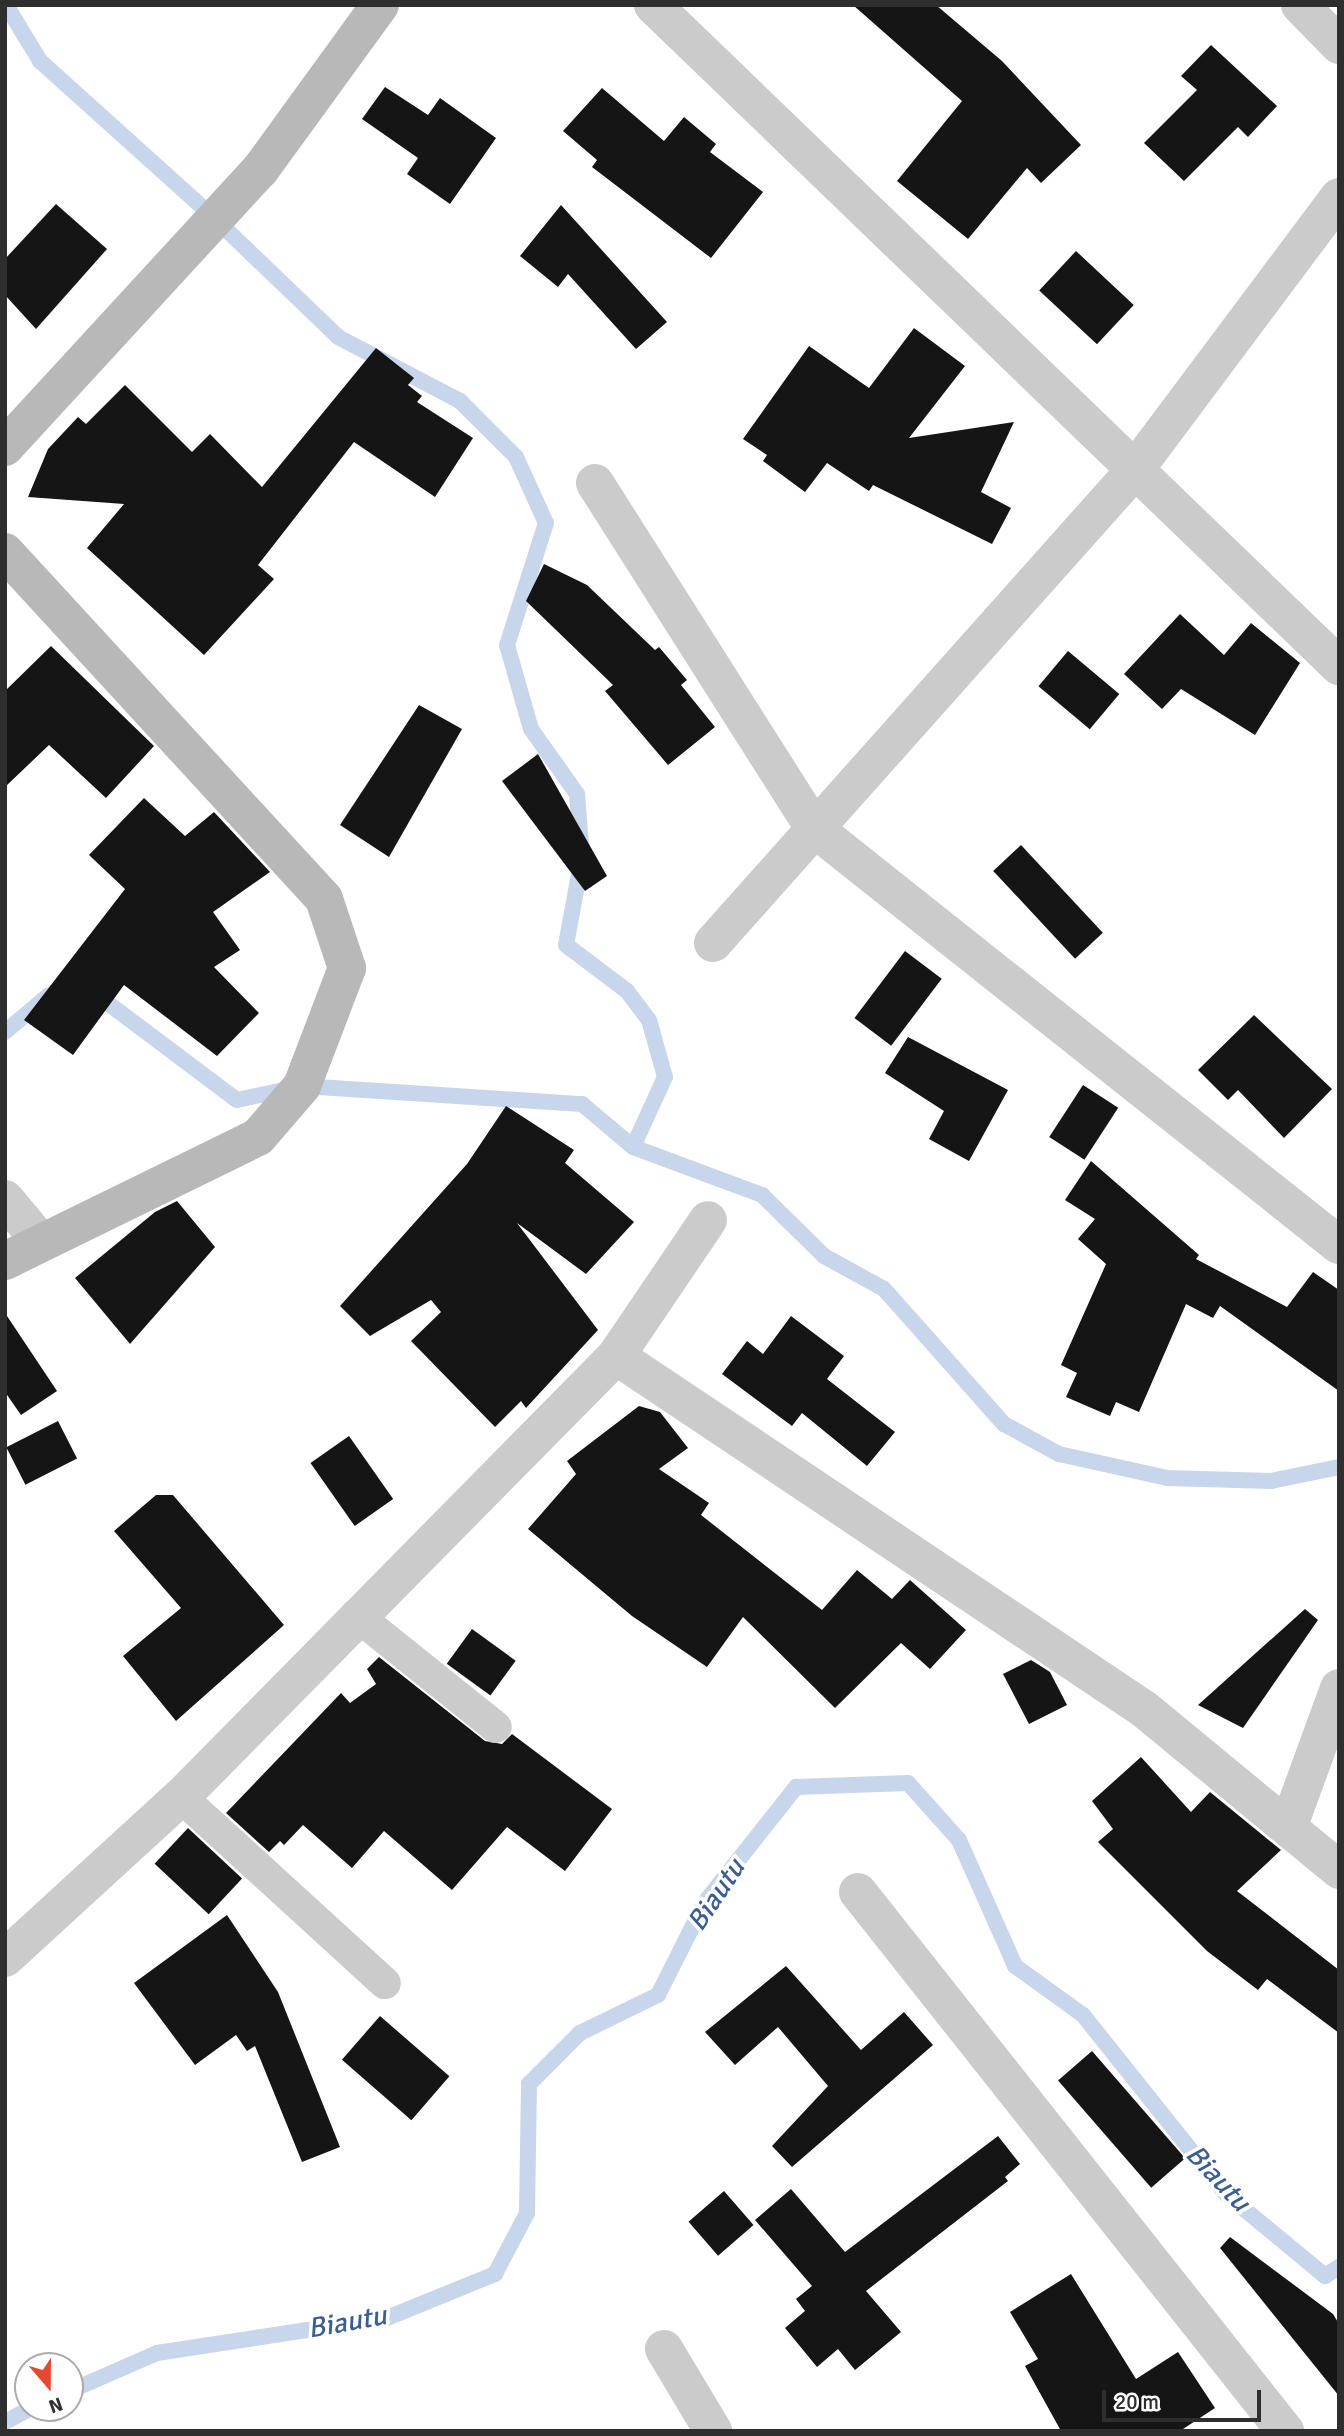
<!DOCTYPE html>
<style>
body{margin:0}
#map{position:relative;width:1344px;height:2436px;overflow:hidden;background:#fff;font-family:Signika,sans-serif}
div>[style]{position:absolute}
.stream>*{height:16px;margin:-8px;padding:0 8px;transform-origin:8px;border-radius:8px;background:#c8d6eb}
.building>*{inset:0;background:#151515;transform-origin:0 0}
.lane>*{height:32px;margin:-16px;padding:0 16px;transform-origin:16px;border-radius:16px;background:#cbcbcb}
.street>*{height:38px;margin:-19px;padding:0 19px;transform-origin:19px;border-radius:19px;background:#cbcbcb}
.secondary>*{height:38px;margin:-19px;padding:0 19px;transform-origin:19px;border-radius:19px;background:#b8b8b8}
span{translate:-50% -50%;white-space:nowrap;text-align:center;line-height:1.15;-webkit-text-stroke:7px #fff;paint-order:stroke}
.water-label{font-size:28px;color:#3c5e90;font-style:italic}
.frame{position:absolute;inset:0;border:7px solid #2e2e2e;pointer-events:none}
.north{position:absolute;left:14px;top:2352px;width:70px;height:70px;box-sizing:border-box;background:#fff;border:2px solid #ababab;border-radius:50%;rotate:160deg;font-size:19px;font-weight:700;line-height:28px;text-align:center;color:#2e2e2e}
.north::after{content:'';display:block;margin:auto;width:24px;height:32px;background:#e54930;clip-path:polygon(50% 0,100% 100%,50% 72%,0 100%)}
.scale{position:absolute;left:1102px;top:2390px;width:159px;height:32px;box-sizing:border-box;border:4px solid #2e2e2e;border-top:0;padding-left:9px;font-size:21px;line-height:24px;white-space:nowrap;color:#2e2e2e;-webkit-text-stroke:5px #fff;paint-order:stroke}
</style>
<div id="map">
<div class="stream">
<i style="left:6px;top:5px;width:66px;rotate:58.7deg"></i>
<i style="left:40px;top:61px;width:230px;rotate:42deg"></i>
<i style="left:211px;top:215px;width:176px;rotate:43.8deg"></i>
<i style="left:338px;top:337px;width:138px;rotate:27.7deg"></i>
<i style="left:460px;top:401px;width:79px;rotate:45deg"></i>
<i style="left:516px;top:457px;width:72px;rotate:65.6deg"></i>
<i style="left:546px;top:523px;width:128px;rotate:107.7deg"></i>
<i style="left:507px;top:645px;width:87px;rotate:74.1deg"></i>
<i style="left:531px;top:729px;width:80px;rotate:54.7deg"></i>
<i style="left:577px;top:794px;width:64px;rotate:85.5deg"></i>
<i style="left:582px;top:858px;width:88px;rotate:100.4deg"></i>
<i style="left:566px;top:945px;width:76px;rotate:37deg"></i>
<i style="left:627px;top:991px;width:36px;rotate:53deg"></i>
<i style="left:649px;top:1020px;width:59px;rotate:74.3deg"></i>
<i style="left:665px;top:1077px;width:77px;rotate:114.6deg"></i>
<i style="left:633px;top:1147px;width:138px;rotate:20.4deg"></i>
<i style="left:762px;top:1195px;width:87px;rotate:44.5deg"></i>
<i style="left:824px;top:1256px;width:68px;rotate:28.8deg"></i>
<i style="left:884px;top:1289px;width:181px;rotate:48.4deg"></i>
<i style="left:1004px;top:1424px;width:63px;rotate:28.6deg"></i>
<i style="left:1059px;top:1454px;width:111px;rotate:12.5deg"></i>
<i style="left:1167px;top:1478px;width:104px;rotate:1.7deg"></i>
<i style="left:1271px;top:1481px;width:69px;rotate:-11.6deg"></i>
<i style="left:93px;top:992px;width:180px;rotate:36.9deg"></i>
<i style="left:237px;top:1100px;width:66px;rotate:-12.2deg"></i>
<i style="left:302px;top:1086px;width:281px;rotate:3.7deg"></i>
<i style="left:582px;top:1104px;width:67px;rotate:40.1deg"></i>
<i style="left:5px;top:1032px;width:57px;rotate:-40.1deg"></i>
<i style="left:70px;top:2391px;width:95px;rotate:-23.6deg"></i>
<i style="left:157px;top:2353px;width:233px;rotate:-8.7deg"></i>
<i style="left:387px;top:2318px;width:117px;rotate:-22.2deg"></i>
<i style="left:495px;top:2274px;width:69px;rotate:-62.3deg"></i>
<i style="left:527px;top:2213px;width:129px;rotate:-89.1deg"></i>
<i style="left:529px;top:2084px;width:72px;rotate:-45deg"></i>
<i style="left:580px;top:2033px;width:87px;rotate:-26deg"></i>
<i style="left:658px;top:1995px;width:104px;rotate:-63.2deg"></i>
<i style="left:705px;top:1902px;width:147px;rotate:-51.6deg"></i>
<i style="left:796px;top:1787px;width:112px;rotate:-2deg"></i>
<i style="left:908px;top:1783px;width:76px;rotate:48.2deg"></i>
<i style="left:959px;top:1840px;width:138px;rotate:66deg"></i>
<i style="left:1015px;top:1966px;width:84px;rotate:35.8deg"></i>
<i style="left:1083px;top:2015px;width:229px;rotate:51.4deg"></i>
<i style="left:1226px;top:2194px;width:129px;rotate:39.6deg"></i>
<i style="left:1325px;top:2276px;width:17px;rotate:-33deg"></i>
<i style="left:5px;top:2422px;width:30px;rotate:-28deg"></i>
</div>
<div class="building">
<i style="clip-path:polygon(853px 5px,936px 5px,1002px 61px,1081px 145px,1041px 183px,1027px 168px,968px 239px,897px 181px,962px 101px)"></i>
<i style="clip-path:polygon(1211px 45px,1277px 106px,1248px 137px,1238px 127px,1184px 181px,1144px 143px,1197px 90px,1181px 76px)"></i>
<i style="clip-path:polygon(385px 87px,428px 115px,440px 98px,496px 138px,450px 204px,407px 174px,418px 158px,362px 119px)"></i>
<i style="clip-path:polygon(602px 88px,664px 141px,684px 117px,716px 144px,710px 152px,763px 192px,711px 258px,592px 167px,597px 160px,563px 131px)"></i>
<i style="clip-path:polygon(56px 204px,107px 249px,36px 329px,5px 295px,5px 259px)"></i>
<i style="clip-path:polygon(561px 205px,667px 322px,636px 349px,568px 274px,558px 287px,520px 256px)"></i>
<i style="left:1076px;top:251px;width:79px;height:54px;rotate:43deg"></i>
<i style="clip-path:polygon(914px 328px,965px 366px,909px 438px,1014px 422px,981px 492px,1011px 508px,992px 544px,873px 485px,869px 491px,827px 463px,805px 492px,763px 461px,767px 455px,743px 439px,809px 346px,869px 388px)"></i>
<i style="clip-path:polygon(376px 348px,414px 378px,408px 385px,422px 396px,417px 402px,473px 438px,435px 497px,354px 442px,258px 565px,274px 579px,204px 655px,87px 548px,124px 504px,28px 497px,48px 449px,78px 417px,86px 424px,125px 385px,192px 452px,210px 434px,262px 487px)"></i>
<i style="clip-path:polygon(544px 564px,587px 585px,655px 650px,659px 647px,687px 680px,681px 685px,715px 727px,668px 765px,605px 691px,613px 685px,526px 601px)"></i>
<i style="clip-path:polygon(1180px 614px,1224px 655px,1251px 623px,1300px 663px,1255px 735px,1181px 689px,1162px 709px,1124px 674px)"></i>
<i style="clip-path:polygon(51px 646px,154px 746px,106px 798px,49px 745px,5px 787px,5px 691px)"></i>
<i style="left:1068px;top:651px;width:67px;height:46px;rotate:40deg"></i>
<i style="clip-path:polygon(419px 705px,462px 729px,389px 857px,340px 825px)"></i>
<i style="clip-path:polygon(538px 754px,607px 876px,585px 891px,502px 781px)"></i>
<i style="clip-path:polygon(144px 798px,185px 836px,214px 812px,270px 872px,213px 912px,240px 950px,214px 967px,259px 1013px,217px 1056px,124px 985px,73px 1055px,24px 1020px,125px 889px,89px 855px)"></i>
<i style="left:1021px;top:845px;width:120px;height:38px;rotate:47deg"></i>
<i style="left:905px;top:951px;width:46px;height:84px;rotate:37deg"></i>
<i style="clip-path:polygon(1254px 1015px,1332px 1089px,1284px 1138px,1238px 1090px,1228px 1100px,1198px 1070px)"></i>
<i style="clip-path:polygon(908px 1037px,1008px 1090px,969px 1161px,929px 1139px,944px 1111px,885px 1073px)"></i>
<i style="left:1083px;top:1085px;width:42px;height:62px;rotate:33deg"></i>
<i style="clip-path:polygon(506px 1106px,574px 1150px,565px 1163px,634px 1222px,586px 1274px,517px 1223px,598px 1330px,526px 1408px,521px 1401px,495px 1427px,411px 1341px,441px 1312px,431px 1300px,370px 1336px,340px 1306px,467px 1164px)"></i>
<i style="clip-path:polygon(1091px 1161px,1199px 1255px,1196px 1259px,1287px 1307px,1313px 1272px,1339px 1290px,1339px 1391px,1220px 1306px,1213px 1318px,1186px 1304px,1139px 1412px,1116px 1402px,1110px 1416px,1066px 1397px,1077px 1373px,1061px 1365px,1106px 1264px,1078px 1239px,1095px 1219px,1065px 1200px)"></i>
<i style="clip-path:polygon(177px 1201px,215px 1247px,130px 1344px,75px 1278px,155px 1212px)"></i>
<i style="clip-path:polygon(5px 1313px,57px 1391px,21px 1415px,5px 1392px)"></i>
<i style="clip-path:polygon(791px 1316px,844px 1356px,827px 1379px,895px 1432px,867px 1466px,802px 1413px,792px 1426px,722px 1374px,747px 1341px,763px 1354px)"></i>
<i style="clip-path:polygon(639px 1406px,660px 1412px,688px 1448px,659px 1469px,709px 1503px,701px 1515px,822px 1610px,857px 1570px,892px 1599px,910px 1580px,966px 1630px,930px 1669px,901px 1643px,835px 1708px,743px 1617px,707px 1667px,632px 1616px,528px 1529px,576px 1474px,567px 1461px)"></i>
<i style="left:58px;top:1421px;width:42px;height:58px;rotate:63deg"></i>
<i style="left:349px;top:1436px;width:77px;height:47px;rotate:55deg"></i>
<i style="clip-path:polygon(156px 1495px,173px 1495px,284px 1625px,176px 1721px,123px 1656px,181px 1608px,114px 1531px)"></i>
<i style="clip-path:polygon(1305px 1609px,1318px 1620px,1243px 1728px,1198px 1705px)"></i>
<i style="left:472px;top:1629px;width:54px;height:43px;rotate:36deg"></i>
<i style="clip-path:polygon(379px 1657px,485px 1741px,502px 1744px,512px 1734px,612px 1809px,565px 1871px,507px 1827px,452px 1890px,384px 1831px,352px 1868px,303px 1825px,284px 1845px,280px 1841px,269px 1852px,226px 1813px,341px 1693px,350px 1703px,376px 1684px,367px 1669px)"></i>
<i style="clip-path:polygon(1031px 1660px,1050px 1672px,1067px 1705px,1029px 1724px,1003px 1674px)"></i>
<i style="clip-path:polygon(1141px 1757px,1191px 1812px,1210px 1792px,1281px 1850px,1237px 1891px,1339px 1970px,1339px 2033px,1267px 1979px,1258px 1990px,1207px 1951px,1098px 1842px,1113px 1829px,1092px 1801px)"></i>
<i style="left:188px;top:1828px;width:74px;height:49px;rotate:43deg"></i>
<i style="clip-path:polygon(227px 1915px,278px 1992px,340px 2147px,302px 2162px,255px 2046px,247px 2051px,236px 2035px,195px 2065px,134px 1983px)"></i>
<i style="clip-path:polygon(786px 1966px,861px 2050px,904px 2012px,933px 2045px,792px 2167px,772px 2146px,828px 2086px,778px 2027px,735px 2065px,705px 2032px)"></i>
<i style="left:380px;top:2016px;width:92px;height:58px;rotate:41deg"></i>
<i style="left:1092px;top:2051px;width:142px;height:45px;rotate:49deg"></i>
<i style="clip-path:polygon(998px 2136px,1020px 2164px,1005px 2177px,1008px 2181px,866px 2291px,901px 2332px,855px 2370px,838px 2349px,817px 2367px,785px 2328px,805px 2311px,796px 2299px,812px 2286px,755px 2220px,791px 2189px,845px 2252px)"></i>
<i style="left:724px;top:2191px;width:45px;height:47px;rotate:49deg"></i>
<i style="clip-path:polygon(1230px 2237px,1333px 2314px,1339px 2324px,1339px 2396px,1220px 2248px)"></i>
<i style="clip-path:polygon(1071px 2274px,1136px 2379px,1178px 2352px,1215px 2408px,1180px 2431px,1061px 2431px,1025px 2366px,1038px 2359px,1010px 2312px)"></i>
</div>
<div class="lane">
<i style="left:356px;top:1615px;width:179px;rotate:38.7deg"></i>
<i style="left:181px;top:1797px;width:276px;rotate:42.4deg"></i>
</div>
<div class="street">
<i style="left:653px;top:5px;width:953px;rotate:43.94deg"></i>
<i style="left:1300px;top:5px;width:56px;rotate:45.7deg"></i>
<i style="left:595px;top:483px;width:410px;rotate:57.6deg"></i>
<i style="left:815px;top:829px;width:669px;rotate:38.45deg"></i>
<i style="left:713px;top:943px;width:632px;rotate:-48.27deg"></i>
<i style="left:1134px;top:471px;width:342px;rotate:-53.2deg"></i>
<i style="left:5px;top:1199px;width:55px;rotate:50.2deg"></i>
<i style="left:616px;top:1356px;width:635px;rotate:33.77deg"></i>
<i style="left:1144px;top:1709px;width:253px;rotate:39.5deg"></i>
<i style="left:1289px;top:1825px;width:146px;rotate:-69.9deg"></i>
<i style="left:858px;top:1892px;width:688px;rotate:51.61deg"></i>
<i style="left:5px;top:1958px;width:239px;rotate:-42.5deg"></i>
<i style="left:181px;top:1797px;width:619px;rotate:-45.39deg"></i>
<i style="left:616px;top:1356px;width:164px;rotate:-55.9deg"></i>
<i style="left:664px;top:2349px;width:96px;rotate:59.1deg"></i>
</div>
<div class="secondary">
<i style="left:5px;top:447px;width:377px;rotate:-47.4deg"></i>
<i style="left:260px;top:170px;width:204px;rotate:-54deg"></i>
<i style="left:5px;top:552px;width:471px;rotate:47.4deg"></i>
<i style="left:324px;top:899px;width:73px;rotate:71.6deg"></i>
<i style="left:347px;top:968px;width:126px;rotate:110.9deg"></i>
<i style="left:302px;top:1086px;width:67px;rotate:130.8deg"></i>
<i style="left:258px;top:1137px;width:282px;rotate:153.9deg"></i>
</div>
<div class="water-label">
<span style="left:716px;top:1895px;rotate:-56deg">Biautu</span>
<span style="left:1218px;top:2178px;rotate:47deg">Biautu</span>
<span style="left:347px;top:2322px;rotate:-10deg">Biautu</span>
</div>
<div class="frame"></div>
<div class="north">N</div>
<div class="scale">20 m</div>
</div>
